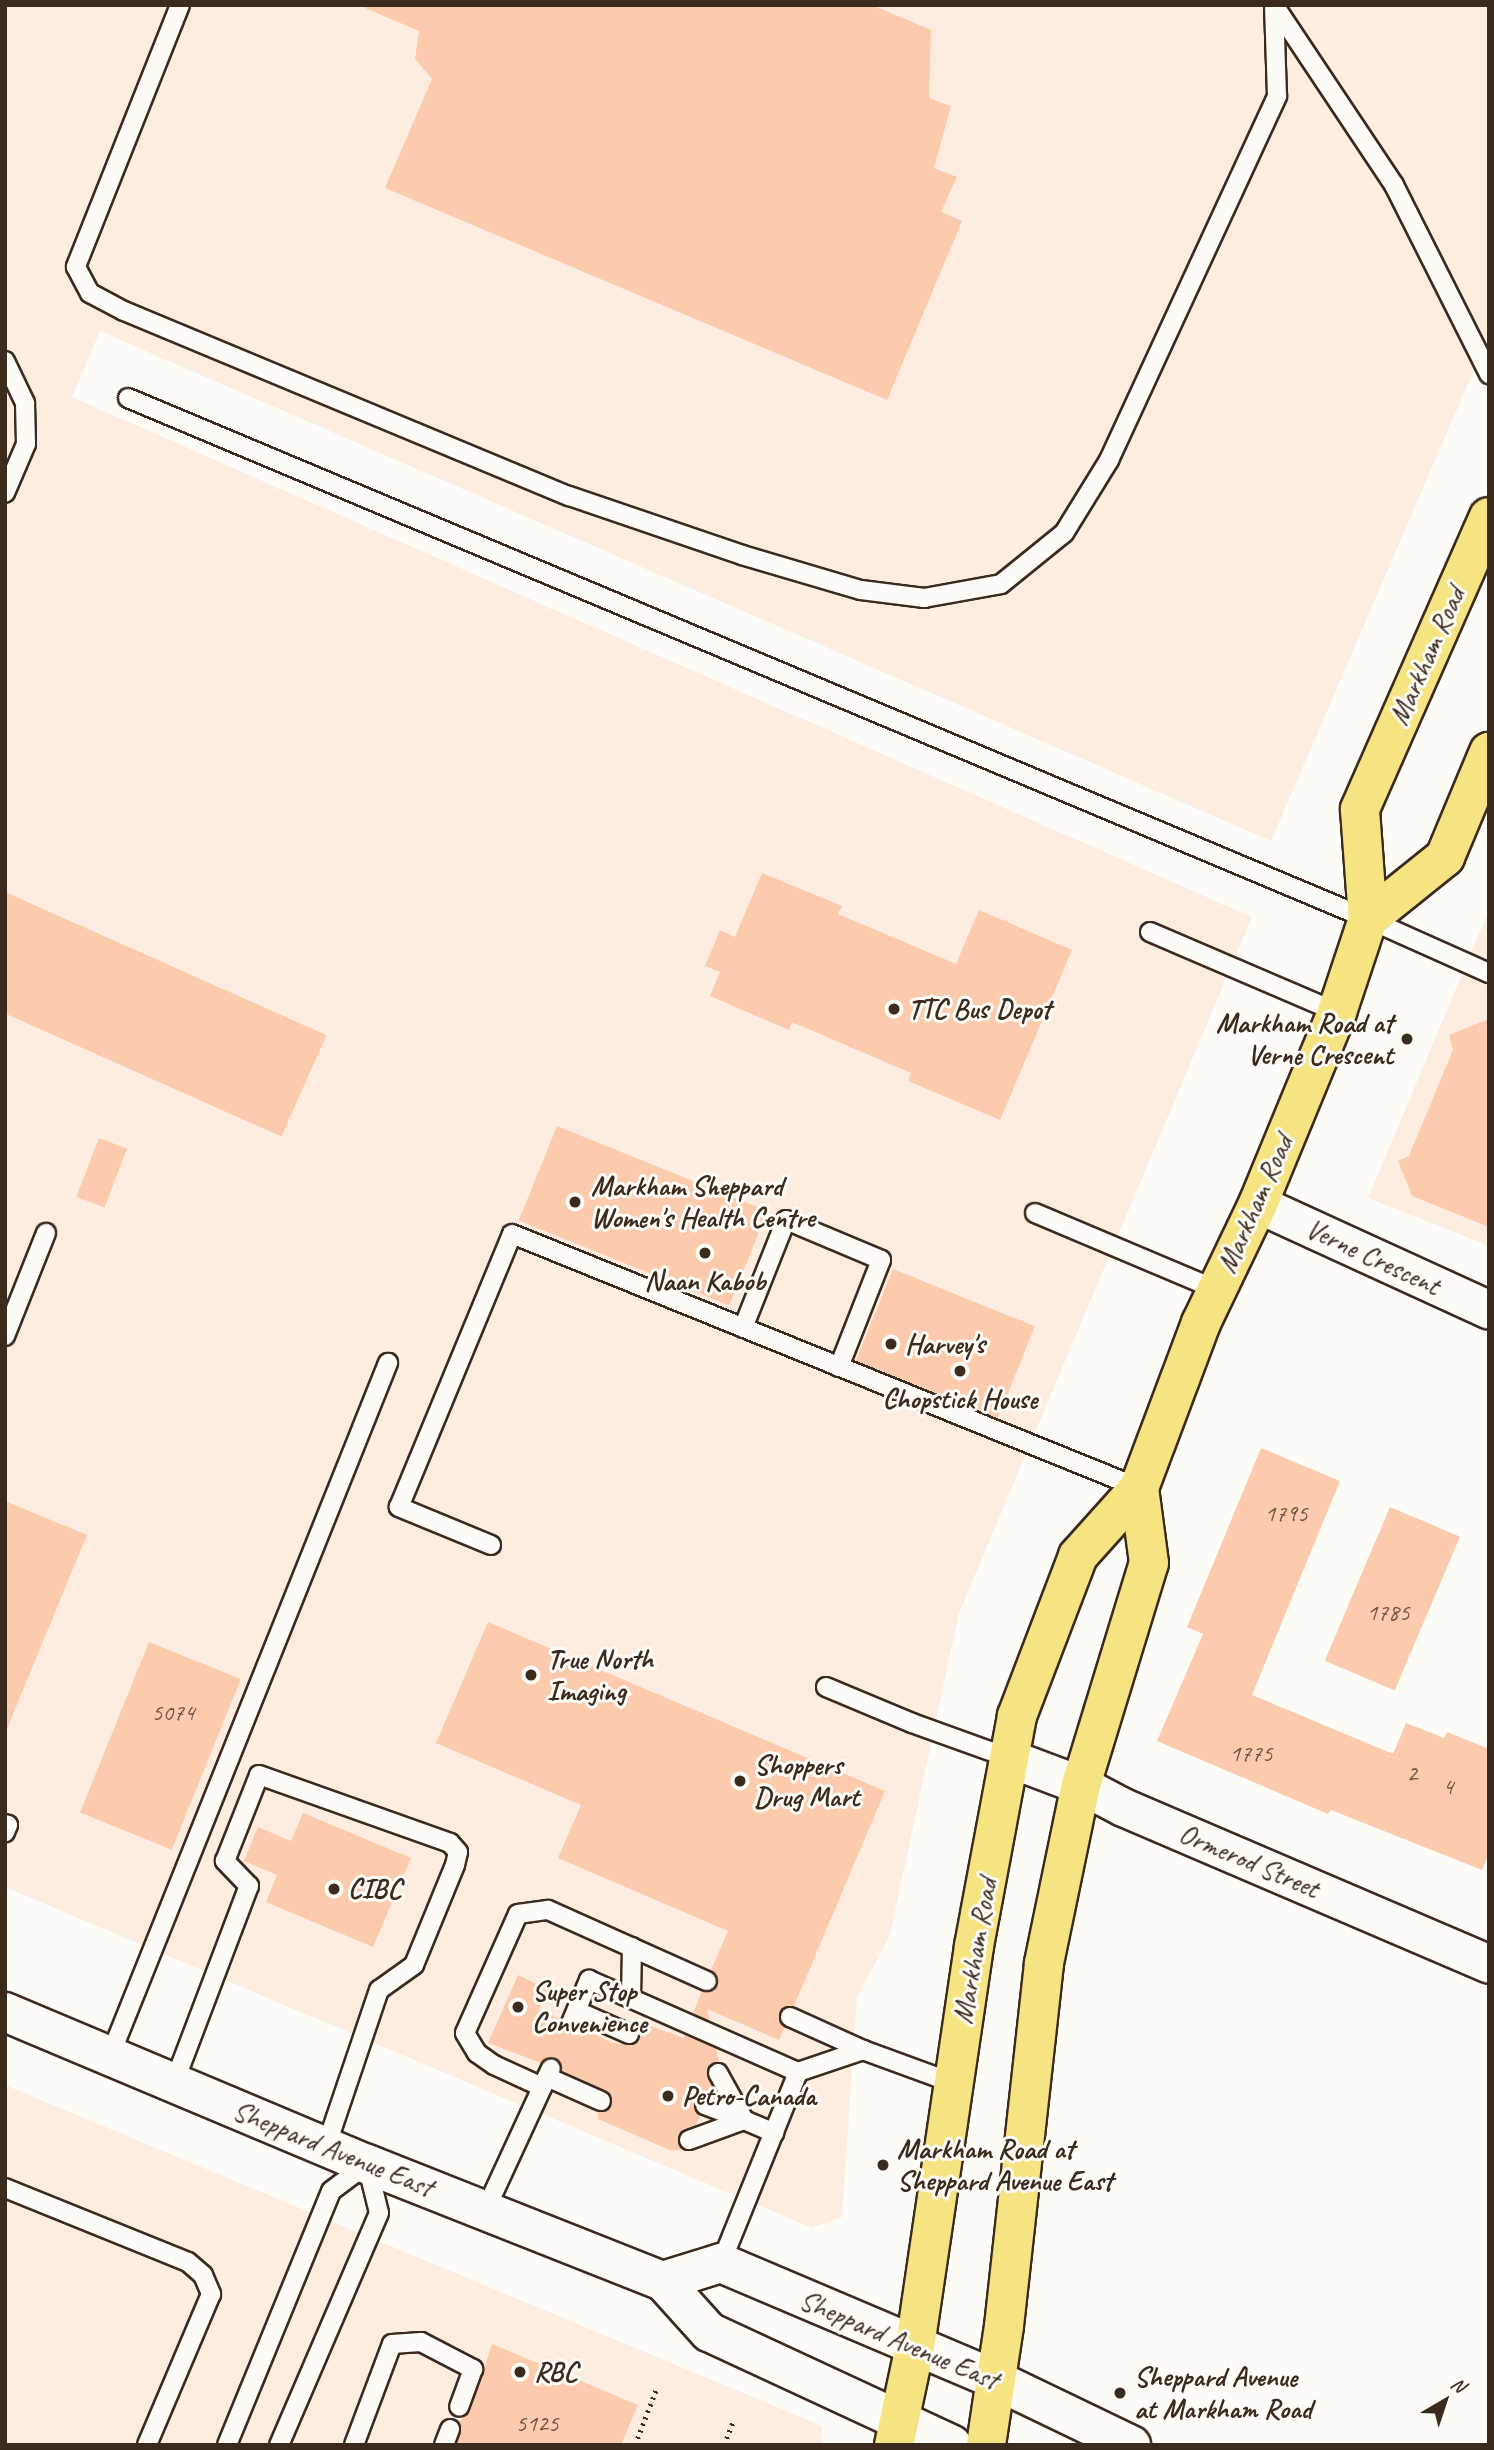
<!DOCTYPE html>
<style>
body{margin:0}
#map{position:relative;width:1494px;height:2450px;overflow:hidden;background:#fdfcf7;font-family:Caveat,sans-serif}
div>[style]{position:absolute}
.built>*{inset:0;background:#fdede0}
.building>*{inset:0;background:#fccaac;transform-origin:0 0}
.path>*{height:4.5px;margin-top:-2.25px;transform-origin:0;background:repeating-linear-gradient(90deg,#3b2a1e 0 2px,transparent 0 7px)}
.roads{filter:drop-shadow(2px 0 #3b2a1e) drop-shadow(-2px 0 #3b2a1e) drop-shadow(0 2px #3b2a1e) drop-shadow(0 -2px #3b2a1e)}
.lane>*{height:18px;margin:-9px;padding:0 9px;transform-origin:9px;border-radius:9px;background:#fdfcf7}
.street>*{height:37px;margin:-18.5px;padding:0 18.5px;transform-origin:18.5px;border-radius:18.5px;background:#fdfcf7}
.secondary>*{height:38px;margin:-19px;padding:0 19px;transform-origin:19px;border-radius:19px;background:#fdfcf7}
.primary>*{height:38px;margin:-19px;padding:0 19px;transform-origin:19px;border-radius:19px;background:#f6e381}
.dots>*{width:19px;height:19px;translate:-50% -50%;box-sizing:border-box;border:4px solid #fdfcf7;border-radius:50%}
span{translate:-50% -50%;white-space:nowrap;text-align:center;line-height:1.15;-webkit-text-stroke:6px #fdfcf7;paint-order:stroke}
.number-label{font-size:24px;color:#6b5242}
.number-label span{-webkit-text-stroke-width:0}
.street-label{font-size:28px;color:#3b2a1e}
.poi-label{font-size:28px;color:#3b2a1e;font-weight:700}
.left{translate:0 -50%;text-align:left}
.right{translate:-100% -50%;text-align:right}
.frame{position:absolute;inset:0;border:7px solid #3b2a1e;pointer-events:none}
.north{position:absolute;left:1410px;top:2366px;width:70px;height:70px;-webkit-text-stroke:5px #fdfcf7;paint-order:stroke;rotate:39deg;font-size:19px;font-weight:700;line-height:28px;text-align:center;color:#3b2a1e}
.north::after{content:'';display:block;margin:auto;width:24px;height:32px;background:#3b2a1e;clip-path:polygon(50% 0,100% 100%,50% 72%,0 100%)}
</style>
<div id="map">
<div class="built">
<i style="clip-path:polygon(5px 5px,1489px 5px,1489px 335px,1271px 841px,100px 331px,72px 397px,1252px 917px,959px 1613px,890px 1935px,857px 1998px,842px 2217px,812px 2228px,5px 1887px)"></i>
<i style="clip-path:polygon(1489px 910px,1489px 1246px,1368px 1198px)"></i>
<i style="clip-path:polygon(5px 2085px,822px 2426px,821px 2445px,5px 2445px)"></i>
</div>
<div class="building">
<i style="clip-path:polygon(358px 5px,872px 5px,931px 30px,929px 98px,951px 106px,934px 168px,957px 177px,941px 212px,962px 221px,887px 400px,385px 188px,432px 79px,415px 59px,419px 31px)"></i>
<i style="clip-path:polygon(762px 873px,842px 906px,838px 914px,956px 964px,979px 910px,1072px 950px,1000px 1120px,908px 1081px,911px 1073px,792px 1022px,789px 1030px,710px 996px,720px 972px,705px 966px,720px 930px,735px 937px)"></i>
<i style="left:5px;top:892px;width:352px;height:111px;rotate:24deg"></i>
<i style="clip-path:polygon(1489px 1019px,1489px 1227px,1412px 1196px,1398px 1161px,1409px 1156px,1453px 1050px,1449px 1035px)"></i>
<i style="left:557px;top:1126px;width:227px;height:102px;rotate:22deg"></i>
<i style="left:99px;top:1138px;width:30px;height:63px;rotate:21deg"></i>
<i style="left:893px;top:1269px;width:153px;height:99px;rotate:22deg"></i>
<i style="clip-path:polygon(1261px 1448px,1340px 1481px,1252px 1695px,1393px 1754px,1406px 1723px,1444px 1738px,1447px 1732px,1489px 1749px,1489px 1854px,1482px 1870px,1331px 1810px,1328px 1814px,1157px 1741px,1203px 1634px,1187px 1627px)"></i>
<i style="clip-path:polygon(5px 1501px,87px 1535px,6px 1731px,5px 1731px)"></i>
<i style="left:1390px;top:1507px;width:76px;height:167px;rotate:23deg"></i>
<i style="clip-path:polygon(488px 1622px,885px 1791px,794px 2006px,784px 2007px,779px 2013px,780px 2023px,785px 2027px,779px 2040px,707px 2009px,710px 2021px,693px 2013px,702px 1991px,713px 1991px,718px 1985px,717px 1975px,711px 1970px,728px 1931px,558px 1858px,581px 1805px,436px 1743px)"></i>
<i style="left:149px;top:1642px;width:99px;height:184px;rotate:22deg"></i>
<i style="clip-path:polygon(303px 1813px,411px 1858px,373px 1947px,266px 1902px,277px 1875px,244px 1861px,258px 1827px,291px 1841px)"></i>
<i style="clip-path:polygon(518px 1975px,549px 1990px,539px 2010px,560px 2019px,562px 2029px,567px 2034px,577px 2032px,581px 2028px,613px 2043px,631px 2045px,640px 2038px,637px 2026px,646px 2024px,683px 2038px,685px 2034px,716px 2048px,719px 2062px,712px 2063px,707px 2072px,712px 2086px,709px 2094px,703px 2094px,695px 2100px,694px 2107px,700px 2115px,696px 2125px,680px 2133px,678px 2143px,682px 2149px,672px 2151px,598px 2119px,598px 2112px,607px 2111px,611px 2106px,611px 2095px,562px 2071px,556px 2058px,549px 2057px,541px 2063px,488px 2043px)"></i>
<i style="clip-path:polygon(492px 2344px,638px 2405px,621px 2445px,456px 2445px,461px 2432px,459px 2422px,470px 2411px)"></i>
</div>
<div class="path">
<i style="left:635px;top:2445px;width:62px;rotate:-69.2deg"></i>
<i style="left:724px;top:2445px;width:26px;rotate:-69deg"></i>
</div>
<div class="roads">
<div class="lane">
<i style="left:180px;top:5px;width:282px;rotate:111.7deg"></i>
<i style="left:76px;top:267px;width:30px;rotate:62deg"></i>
<i style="left:90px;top:293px;width:38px;rotate:28deg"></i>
<i style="left:124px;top:311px;width:482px;rotate:22.6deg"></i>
<i style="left:569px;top:496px;width:183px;rotate:18.8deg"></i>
<i style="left:742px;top:555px;width:124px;rotate:16.4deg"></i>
<i style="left:861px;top:590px;width:64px;rotate:7.2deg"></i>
<i style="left:924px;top:598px;width:78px;rotate:-10.3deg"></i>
<i style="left:1001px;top:584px;width:81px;rotate:-39deg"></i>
<i style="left:1064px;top:533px;width:86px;rotate:-58.3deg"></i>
<i style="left:1109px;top:460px;width:401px;rotate:-65.2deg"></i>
<i style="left:1277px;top:96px;width:91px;rotate:-91.9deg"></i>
<i style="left:1276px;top:8px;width:213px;rotate:56.3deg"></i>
<i style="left:1394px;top:185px;width:212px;rotate:63.3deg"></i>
<i style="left:5px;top:361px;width:47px;rotate:64.5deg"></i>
<i style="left:25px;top:403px;width:41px;rotate:88.6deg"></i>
<i style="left:26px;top:444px;width:53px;rotate:113.2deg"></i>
<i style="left:128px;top:398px;width:1345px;rotate:22.79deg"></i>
<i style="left:1368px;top:919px;width:133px;rotate:24.1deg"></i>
<i style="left:1150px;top:932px;width:203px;rotate:23.2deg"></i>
<i style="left:1035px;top:1213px;width:198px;rotate:22.9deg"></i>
<i style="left:743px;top:1328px;width:116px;rotate:-68.3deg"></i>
<i style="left:786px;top:1220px;width:103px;rotate:22.8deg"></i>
<i style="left:881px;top:1260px;width:115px;rotate:111.4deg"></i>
<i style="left:5px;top:1336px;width:111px;rotate:-68.3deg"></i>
<i style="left:491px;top:1545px;width:100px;rotate:-157.6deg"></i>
<i style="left:399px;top:1507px;width:295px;rotate:-67.5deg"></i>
<i style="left:512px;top:1234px;width:676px;rotate:22.05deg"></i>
<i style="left:826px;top:1687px;width:93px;rotate:22.7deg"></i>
<i style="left:912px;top:1723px;width:103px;rotate:19.8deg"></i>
<i style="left:5px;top:1824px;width:3px;rotate:18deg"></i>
<i style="left:8px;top:1825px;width:8px;rotate:113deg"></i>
<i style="left:631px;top:1998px;width:51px;rotate:-88.9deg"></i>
<i style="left:577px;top:2011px;width:57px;rotate:23.9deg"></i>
<i style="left:790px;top:2017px;width:80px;rotate:24.3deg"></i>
<i style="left:571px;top:2023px;width:47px;rotate:-67.3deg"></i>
<i style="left:589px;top:1980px;width:228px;rotate:23.8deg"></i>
<i style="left:110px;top:2056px;width:747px;rotate:-68.14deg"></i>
<i style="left:718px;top:2073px;width:54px;rotate:61deg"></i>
<i style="left:547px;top:2077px;width:59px;rotate:24deg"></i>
<i style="left:174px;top:2083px;width:211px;rotate:-69.2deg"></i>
<i style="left:249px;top:1886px;width:35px;rotate:-134deg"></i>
<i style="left:225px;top:1861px;width:92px;rotate:-68.4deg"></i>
<i style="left:259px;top:1775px;width:203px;rotate:19.6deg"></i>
<i style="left:450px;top:1843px;width:12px;rotate:48deg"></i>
<i style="left:458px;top:1852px;width:13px;rotate:103deg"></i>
<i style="left:455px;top:1865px;width:108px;rotate:112.3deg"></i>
<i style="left:414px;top:1965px;width:43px;rotate:144.5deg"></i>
<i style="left:379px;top:1990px;width:166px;rotate:108.7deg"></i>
<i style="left:542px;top:2087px;width:53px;rotate:-155.4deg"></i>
<i style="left:494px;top:2065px;width:21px;rotate:-145deg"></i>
<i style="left:477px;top:2053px;width:23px;rotate:-121deg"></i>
<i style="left:465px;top:2033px;width:130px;rotate:-66deg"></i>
<i style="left:518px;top:1914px;width:30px;rotate:-8deg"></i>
<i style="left:548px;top:1910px;width:174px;rotate:24.1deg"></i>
<i style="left:705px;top:2105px;width:42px;rotate:21deg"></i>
<i style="left:689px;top:2140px;width:59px;rotate:-20deg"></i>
<i style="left:744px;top:2120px;width:33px;rotate:23deg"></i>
<i style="left:5px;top:2188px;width:197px;rotate:22deg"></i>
<i style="left:188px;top:2262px;width:20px;rotate:41deg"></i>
<i style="left:203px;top:2275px;width:21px;rotate:67deg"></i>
<i style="left:211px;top:2294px;width:164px;rotate:113deg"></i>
<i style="left:485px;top:2211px;width:157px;rotate:-65.2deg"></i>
<i style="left:721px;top:2263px;width:206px;rotate:-68deg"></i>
<i style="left:798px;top:2072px;width:69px;rotate:-18.7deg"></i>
<i style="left:863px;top:2050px;width:96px;rotate:20.1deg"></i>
<i style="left:227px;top:2445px;width:274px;rotate:-67.7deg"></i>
<i style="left:331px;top:2191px;width:45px;rotate:-36.9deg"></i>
<i style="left:367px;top:2164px;width:50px;rotate:76.2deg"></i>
<i style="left:379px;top:2213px;width:253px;rotate:113.3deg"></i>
<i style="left:354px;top:2445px;width:108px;rotate:-69.4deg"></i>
<i style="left:392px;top:2344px;width:29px;rotate:-4deg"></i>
<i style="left:421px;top:2342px;width:59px;rotate:27.4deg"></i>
<i style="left:473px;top:2369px;width:40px;rotate:110.2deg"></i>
<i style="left:444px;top:2445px;width:17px;rotate:-69deg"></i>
</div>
<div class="street">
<i style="left:1258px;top:1204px;width:254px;rotate:24.6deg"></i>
<i style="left:1009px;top:1758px;width:77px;rotate:20.6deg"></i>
<i style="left:1081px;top:1785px;width:47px;rotate:27.6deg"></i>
<i style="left:1123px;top:1807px;width:398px;rotate:23.2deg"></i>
</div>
<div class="secondary">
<i style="left:5px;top:2012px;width:393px;rotate:22.8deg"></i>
<i style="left:367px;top:2164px;width:318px;rotate:21.6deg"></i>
<i style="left:663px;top:2281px;width:69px;rotate:48deg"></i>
<i style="left:709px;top:2332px;width:268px;rotate:24.9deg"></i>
<i style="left:663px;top:2281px;width:61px;rotate:-17.2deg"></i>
<i style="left:721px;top:2263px;width:299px;rotate:23deg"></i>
<i style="left:996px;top:2380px;width:150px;rotate:25.7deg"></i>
</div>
<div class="primary">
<i style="left:1368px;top:919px;width:99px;rotate:-38.8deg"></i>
<i style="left:1445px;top:857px;width:114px;rotate:-67.3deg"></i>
<i style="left:894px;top:2445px;width:101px;rotate:-78deg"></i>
<i style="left:915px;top:2346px;width:404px;rotate:-81.6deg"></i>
<i style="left:974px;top:1946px;width:234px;rotate:-79.4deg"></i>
<i style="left:1017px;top:1716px;width:171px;rotate:-69.1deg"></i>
<i style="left:1078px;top:1556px;width:91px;rotate:-48.1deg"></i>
<i style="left:1139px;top:1488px;width:176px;rotate:-69.4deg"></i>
<i style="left:1201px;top:1323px;width:132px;rotate:-64.4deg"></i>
<i style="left:1258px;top:1204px;width:208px;rotate:-67.6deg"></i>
<i style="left:1337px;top:1012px;width:98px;rotate:-71.6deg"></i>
<i style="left:1368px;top:919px;width:110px;rotate:-94.2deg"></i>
<i style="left:1360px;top:809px;width:319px;rotate:-66.2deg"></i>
<i style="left:986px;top:2445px;width:120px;rotate:-81.4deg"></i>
<i style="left:1004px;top:2326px;width:365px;rotate:-83.7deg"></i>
<i style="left:1044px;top:1963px;width:182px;rotate:-78.3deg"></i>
<i style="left:1081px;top:1785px;width:232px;rotate:-73deg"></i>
<i style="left:1149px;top:1563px;width:76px;rotate:-97.6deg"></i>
</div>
</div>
<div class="dots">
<i style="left:894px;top:1009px;background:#3b2a1e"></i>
<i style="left:1407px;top:1039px;background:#3b2a1e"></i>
<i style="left:575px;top:1202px;background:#3b2a1e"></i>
<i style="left:705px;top:1253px;background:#3b2a1e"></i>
<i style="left:891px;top:1344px;background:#3b2a1e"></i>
<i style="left:960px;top:1371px;background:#3b2a1e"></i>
<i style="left:531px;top:1675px;background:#3b2a1e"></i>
<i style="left:740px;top:1781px;background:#3b2a1e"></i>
<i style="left:334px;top:1889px;background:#3b2a1e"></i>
<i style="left:518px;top:2007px;background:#3b2a1e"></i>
<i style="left:668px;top:2096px;background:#3b2a1e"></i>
<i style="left:883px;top:2165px;background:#3b2a1e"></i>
<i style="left:520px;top:2372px;background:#3b2a1e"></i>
<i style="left:1120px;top:2393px;background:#3b2a1e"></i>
</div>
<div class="number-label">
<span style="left:1286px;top:1514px">1795</span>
<span style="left:1388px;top:1613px">1785</span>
<span style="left:173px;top:1713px">5074</span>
<span style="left:1251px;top:1754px">1775</span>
<span style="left:1412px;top:1774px">2</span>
<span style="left:1448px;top:1787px">4</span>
<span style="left:537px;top:2424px">5125</span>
</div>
<div class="street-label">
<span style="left:1427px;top:656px;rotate:-66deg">Markham Road</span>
<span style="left:1255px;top:1204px;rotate:-66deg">Markham Road</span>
<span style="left:1373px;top:1257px;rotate:25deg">Verne Crescent</span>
<span style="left:1249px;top:1861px;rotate:23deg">Ormerod Street</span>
<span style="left:975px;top:1951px;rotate:-80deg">Markham Road</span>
<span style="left:333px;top:2149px;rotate:22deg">Sheppard Avenue East</span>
<span style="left:899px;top:2340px;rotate:23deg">Sheppard Avenue East</span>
</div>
<div class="poi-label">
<span class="left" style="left:908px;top:1009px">TTC Bus Depot</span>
<span class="right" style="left:1393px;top:1039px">Markham Road at<br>Verne Crescent</span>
<span class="left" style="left:591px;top:1202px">Markham Sheppard<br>Women's Health Centre</span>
<span style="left:705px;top:1281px">Naan Kabob</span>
<span class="left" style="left:905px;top:1344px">Harvey's</span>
<span style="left:960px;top:1399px">Chopstick House</span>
<span class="left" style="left:547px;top:1675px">True North<br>Imaging</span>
<span class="left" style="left:754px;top:1781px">Shoppers<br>Drug Mart</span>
<span class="left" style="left:348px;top:1889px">CIBC</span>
<span class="left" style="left:532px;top:2007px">Super Stop<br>Convenience</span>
<span class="left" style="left:682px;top:2096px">Petro-Canada</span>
<span class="left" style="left:897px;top:2165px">Markham Road at<br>Sheppard Avenue East</span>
<span class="left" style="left:534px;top:2372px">RBC</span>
<span class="left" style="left:1134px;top:2393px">Sheppard Avenue<br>at Markham Road</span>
</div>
<div class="frame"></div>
<div class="north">N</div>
</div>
